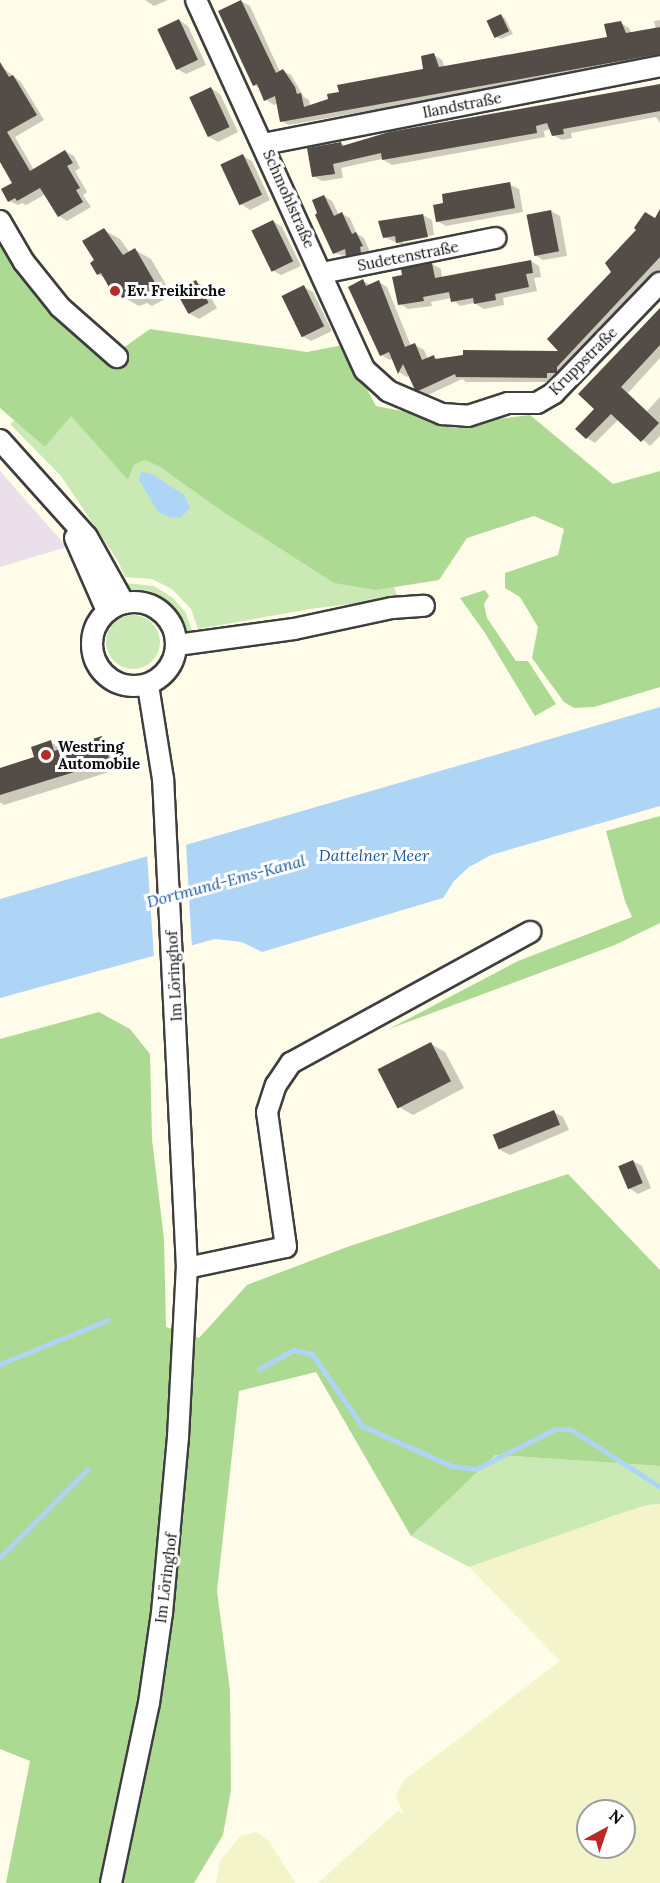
<!DOCTYPE html>
<meta charset="utf-8">
<style>
body{margin:0}
#map{position:relative;width:660px;height:1883px;overflow:hidden;background:#fffde9;font-family:Lora,serif}
div>[style]{position:absolute}
.industrial>*{inset:0;background:#eadfea}
.farmland>*{inset:0;background:#f4f4ca}
.green>*{inset:0;background:#cbe9b4}
.round{border-radius:50%}
.forest>*{inset:0;background:#adda93}
.water>*{inset:0;background:#aed5f6}
.pier>*{inset:0;background:#fffde9}
.shadow>*{inset:0;background:#0003}
.stream>*{height:5px;margin:-2.5px;padding:0 2.5px;transform-origin:2.5px;border-radius:2.5px;background:#aed5f6}
.building>*{inset:0;background:#544d47;transform-origin:0 0}
.roads{filter:drop-shadow(2px 0 #3e3e3e) drop-shadow(-2px 0 #3e3e3e) drop-shadow(0 2px #3e3e3e) drop-shadow(0 -2px #3e3e3e)}
.minor>*{height:20px;margin:-10px;padding:0 10px;transform-origin:10px;border-radius:10px;background:#fff}
.minor>.ring{margin:-10px;padding:0;box-sizing:content-box;background:none;border:20px solid #fff;border-radius:50%}
.dots>*{width:16px;height:16px;translate:-50% -50%;box-sizing:border-box;border:3px solid #fff;border-radius:50%}
span{translate:-50% -50%;white-space:nowrap;text-align:center;line-height:1.15;-webkit-text-stroke:6px #fff;paint-order:stroke}
.street-label{font-size:15px;color:#0b0b0b}
.poi-label{font-size:15px;color:#0b0b0b;font-weight:700}
.left{translate:0 -50%;text-align:left}
.water-label{font-size:16px;color:#14569d;font-style:italic}
.north{position:absolute;left:576px;top:1799px;width:60px;height:60px;box-sizing:border-box;background:#fff;border:2px solid #9d9d9d;border-radius:50%;rotate:40deg;font-size:16px;font-weight:700;line-height:24px;text-align:center;color:#0b0b0b}
.north::after{content:'';display:block;margin:auto;width:21px;height:27px;background:#bb2923;clip-path:polygon(50% 0,100% 100%,50% 72%,0 100%)}
</style>
<div id="map">
<div class="industrial">
<i style="clip-path:polygon(0 471px,67px 547px,0 567px)"></i>
</div>
<div class="farmland">
<i style="clip-path:polygon(evenodd,660px 1504px,660px 1883px,318px 1883px,398px 1811px,403px 1813px,396px 1796px,403px 1781px,560px 1661px,469px 1567px,616px 1515px,647px 1505px,660px 1504px,588px 1811px,624px 1811px,624px 1847px,588px 1847px,588px 1811px)"></i>
<i style="clip-path:polygon(257px 1832px,269px 1841px,295px 1883px,216px 1883px,220px 1861px,240px 1836px)"></i>
</div>
<div class="green">
<i style="clip-path:polygon(71px 415px,128px 480px,134px 465px,145px 460px,160px 467px,266px 539px,376px 590px,394px 587px,398px 598px,310px 609px,198px 629px,191px 609px,172px 589px,152px 579px,125px 577px,118px 561px,61px 476px,10px 424px,15px 420px,45px 447px)"></i>
<i style="clip-path:polygon(125px 583px,154px 586px,173px 598px,186px 613px,193px 634px,181px 628px,177px 615px,167px 604px,148px 595px,130px 590px)"></i>
<i class="round" style="left:106px;top:615px;width:54px;height:54px"></i>
<i style="clip-path:polygon(495px 1455px,660px 1466px,660px 1504px,647px 1505px,616px 1515px,469px 1567px,411px 1536px)"></i>
</div>
<div class="forest">
<i style="clip-path:polygon(0 237px,13px 258px,75px 337px,109px 358px,150px 329px,307px 352px,343px 345px,376px 406px,465px 423px,530px 415px,613px 484px,660px 471px,660px 687px,594px 707px,574px 708px,564px 702px,532px 658px,538px 627px,520px 597px,505px 588px,505px 573px,558px 555px,564px 529px,534px 516px,467px 538px,439px 580px,376px 590px,334px 583px,225px 513px,160px 467px,145px 460px,134px 465px,128px 480px,71px 416px,45px 447px,0 408px)"></i>
<i style="clip-path:polygon(485px 590px,489px 596px,484px 604px,487px 618px,516px 661px,528px 661px,556px 704px,535px 716px,485px 633px,460px 598px)"></i>
<i style="clip-path:polygon(660px 816px,660px 923px,615px 945px,389px 1029px,518px 961px,632px 917px,625px 901px,606px 831px)"></i>
<i style="clip-path:polygon(99px 1012px,130px 1029px,150px 1054px,152px 1139px,164px 1239px,166px 1327px,199px 1338px,247px 1285px,347px 1247px,568px 1174px,660px 1270px,660px 1466px,495px 1455px,411px 1536px,316px 1372px,239px 1391px,217px 1591px,230px 1690px,231px 1790px,223px 1835px,194px 1883px,6px 1883px,30px 1761px,0 1749px,0 1039px)"></i>
</div>
<div class="water">
<i style="clip-path:polygon(141px 472px,152px 474px,184px 495px,190px 507px,181px 518px,169px 517px,158px 512px,139px 480px)"></i>
<i style="clip-path:polygon(660px 707px,660px 806px,491px 855px,469px 867px,454px 881px,443px 898px,262px 952px,242px 942px,215px 939px,0 998px,0 899px)"></i>
</div>
<div class="pier">
<i style="clip-path:polygon(186px 843px,192px 949px,154px 958px,147px 854px)"></i>
</div>
<div class="shadow">
<i style="clip-path:polygon(145px 0,168px 0,154px 6px)"></i>
<i style="clip-path:polygon(241px 1px,250px 6px,280px 72px,283px 71px,291px 75px,304px 97px,309px 100px,310px 106px,425px 71px,434px 55px,442px 60px,445px 68px,608px 38px,621px 23px,629px 28px,632px 34px,660px 52px,660px 59px,289px 125px,281px 121px,278px 103px,274px 105px,266px 100px,261px 89px,254px 85px)"></i>
<i style="clip-path:polygon(501px 16px,505px 18px,513px 34px,501px 39px,497px 37px)"></i>
<i style="clip-path:polygon(179px 20px,188px 26px,206px 65px,186px 74px,177px 69px)"></i>
<i style="clip-path:polygon(660px 20px,660px 37px,657px 35px,654px 21px)"></i>
<i style="clip-path:polygon(2px 67px,21px 82px,44px 120px,15px 137px,34px 170px,65px 151px,74px 156px,80px 168px,75px 171px,87px 192px,83px 195px,91px 207px,67px 221px,59px 216px,46px 194px,26px 205px,22px 203px,18px 205px,9px 201px,14px 183px,0 160px)"></i>
<i style="clip-path:polygon(660px 86px,660px 123px,656px 117px,571px 133px,572px 138px,562px 140px,553px 135px,551px 129px,544px 131px,545px 137px,392px 165px,382px 159px,368px 162px,341px 168px,343px 178px,322px 181px,313px 176px,341px 143px,346px 146px)"></i>
<i style="clip-path:polygon(211px 88px,220px 94px,238px 132px,218px 142px,209px 137px)"></i>
<i style="clip-path:polygon(243px 156px,252px 161px,270px 200px,250px 210px,241px 204px)"></i>
<i style="clip-path:polygon(509px 184px,519px 189px,523px 212px,446px 226px,437px 221px)"></i>
<i style="clip-path:polygon(324px 196px,332px 201px,339px 215px,342px 214px,350px 218px,357px 234px,364px 238px,369px 250px,368px 257px,355px 259px,334px 253px)"></i>
<i style="clip-path:polygon(551px 211px,560px 216px,567px 256px,543px 260px,535px 255px)"></i>
<i style="clip-path:polygon(423px 215px,432px 220px,434px 235px,403px 240px,403px 243px,435px 238px,436px 242px,406px 247px,384px 237px)"></i>
<i style="clip-path:polygon(273px 221px,282px 227px,301px 266px,281px 275px,272px 270px)"></i>
<i style="clip-path:polygon(660px 222px,660px 278px,555px 382px,466px 382px,462px 379px,428px 395px,419px 390px,410px 372px,407px 377px,399px 372px,393px 358px,390px 360px,381px 355px,363px 281px,371px 285px,379px 282px,387px 287px,411px 346px,415px 345px,424px 350px,428px 359px,433px 356px,439px 360px,561px 353px)"></i>
<i style="clip-path:polygon(104px 230px,120px 239px,130px 253px,135px 250px,151px 259px,172px 295px,152px 306px,147px 303px,139px 306px,123px 297px,107px 280px,98px 274px,96px 261px)"></i>
<i style="clip-path:polygon(531px 261px,539px 266px,541px 277px,534px 278px,537px 291px,503px 298px,504px 305px,484px 309px,474px 303px,460px 306px,451px 298px,431px 302px,432px 306px,408px 309px,400px 304px,432px 264px,441px 269px,442px 278px)"></i>
<i style="clip-path:polygon(196px 282px,205px 287px,217px 308px,199px 319px,190px 314px)"></i>
<i style="clip-path:polygon(304px 287px,313px 292px,332px 331px,311px 341px,302px 336px)"></i>
<i style="clip-path:polygon(660px 308px,660px 358px,628px 393px,647px 411px,660px 397px,660px 436px,650px 446px,619px 419px,595px 443px,587px 438px,596px 409px,580px 394px)"></i>
<i style="clip-path:polygon(102px 737px,115px 745px,122px 768px,4px 805px,0 802px,0 782px,36px 758px,50px 742px,63px 749px)"></i>
<i style="clip-path:polygon(431px 1044px,445px 1052px,464px 1088px,413px 1115px,399px 1107px)"></i>
<i style="clip-path:polygon(554px 1112px,563px 1117px,569px 1130px,510px 1155px,500px 1150px)"></i>
<i style="clip-path:polygon(633px 1161px,642px 1166px,651px 1188px,638px 1194px,629px 1188px)"></i>
</div>
<div class="stream">
<i style="left:0;top:1364px;width:117px;rotate:-22.2deg"></i>
<i style="left:259px;top:1369px;width:39px;rotate:-29deg"></i>
<i style="left:293px;top:1350px;width:19px;rotate:12deg"></i>
<i style="left:312px;top:1354px;width:88px;rotate:55.2deg"></i>
<i style="left:362px;top:1426px;width:98px;rotate:24deg"></i>
<i style="left:452px;top:1466px;width:24px;rotate:7deg"></i>
<i style="left:476px;top:1469px;width:89px;rotate:-26.9deg"></i>
<i style="left:555px;top:1429px;width:15px"></i>
<i style="left:570px;top:1429px;width:107px;rotate:32.8deg"></i>
<i style="left:0;top:1557px;width:124px;rotate:-45deg"></i>
</div>
<div class="building">
<i style="clip-path:polygon(241px 0,276px 73px,283px 69px,295px 87px,297px 94px,301px 93px,304px 107px,328px 99px,327px 94px,339px 92px,337px 85px,423px 69px,421px 56px,434px 53px,439px 67px,607px 37px,604px 24px,621px 21px,626px 33px,660px 27px,660px 54px,280px 122px,275px 96px,264px 101px,257px 84px,253px 86px,218px 11px)"></i>
<i style="left:501px;top:14px;width:19px;height:16px;rotate:65deg"></i>
<i style="left:179px;top:19px;width:45px;height:24px;rotate:65deg"></i>
<i style="clip-path:polygon(0 62px,9px 77px,13px 75px,37px 115px,7px 132px,30px 171px,65px 150px,73px 163px,67px 166px,80px 188px,76px 190px,83px 202px,58px 217px,40px 188px,17px 201px,15px 198px,8px 202px,1px 189px,12px 183px,0 162px)"></i>
<i style="clip-path:polygon(660px 84px,660px 111px,563px 129px,564px 134px,552px 136px,547px 123px,536px 126px,537px 133px,382px 160px,381px 153px,333px 164px,335px 174px,312px 177px,307px 148px,341px 142px,342px 146px,389px 132px)"></i>
<i style="left:211px;top:87px;width:44px;height:24px;rotate:65deg"></i>
<i style="left:243px;top:154px;width:45px;height:25px;rotate:65deg"></i>
<i style="clip-path:polygon(510px 182px,515px 208px,436px 222px,433px 205px,443px 203px,442px 194px)"></i>
<i style="clip-path:polygon(324px 195px,334px 216px,342px 212px,352px 234px,356px 232px,363px 246px,360px 247px,361px 253px,346px 256px,345px 249px,333px 254px,315px 215px,317px 213px,312px 200px)"></i>
<i style="clip-path:polygon(660px 209px,660px 257px,557px 367px,557px 373px,547px 373px,547px 378px,456px 377px,455px 374px,418px 391px,415px 390px,403px 364px,398px 374px,389px 352px,380px 356px,348px 287px,363px 279px,366px 286px,379px 280px,405px 347px,415px 343px,422px 360px,434px 355px,435px 359px,463px 355px,463px 350px,558px 351px,547px 339px,611px 272px,605px 263px,636px 230px,634px 228px,645px 212px,655px 218px)"></i>
<i style="left:551px;top:210px;width:42px;height:25px;rotate:79deg"></i>
<i style="clip-path:polygon(423px 214px,428px 237px,396px 243px,395px 236px,383px 238px,378px 221px)"></i>
<i style="left:273px;top:220px;width:46px;height:24px;rotate:64deg"></i>
<i style="clip-path:polygon(104px 228px,123px 255px,135px 248px,157px 286px,135px 298px,133px 294px,122px 298px,115px 286px,110px 289px,101px 273px,97px 275px,90px 263px,94px 260px,82px 241px)"></i>
<i style="clip-path:polygon(531px 260px,533px 273px,526px 274px,529px 287px,495px 294px,496px 300px,474px 304px,473px 298px,451px 302px,449px 292px,423px 297px,424px 301px,398px 305px,392px 277px,402px 275px,401px 269px,432px 263px,435px 278px)"></i>
<i style="left:196px;top:280px;width:26px;height:23px;rotate:61deg"></i>
<i style="left:304px;top:285px;width:46px;height:25px;rotate:64deg"></i>
<i style="clip-path:polygon(660px 308px,660px 345px,621px 387px,659px 423px,641px 442px,611px 414px,586px 439px,575px 429px,594px 409px,578px 394px)"></i>
<i style="clip-path:polygon(102px 736px,110px 761px,0 795px,0 768px,34px 757px,31px 747px,51px 740px,54px 751px)"></i>
<i style="left:431px;top:1042px;width:44px;height:60px;rotate:63deg"></i>
<i style="left:554px;top:1110px;width:16px;height:66px;rotate:68deg"></i>
<i style="left:633px;top:1160px;width:25px;height:16px;rotate:67deg"></i>
</div>
<div class="roads">
<div class="minor">
<i style="left:196px;top:0;width:407px;rotate:65.5deg"></i>
<i style="left:365px;top:370px;width:31px;rotate:42deg"></i>
<i style="left:388px;top:391px;width:59px;rotate:23.1deg"></i>
<i style="left:442px;top:414px;width:26px;rotate:4deg"></i>
<i style="left:468px;top:416px;width:42px;rotate:-18deg"></i>
<i style="left:508px;top:403px;width:29px"></i>
<i style="left:537px;top:403px;width:20px;rotate:-30deg"></i>
<i style="left:554px;top:393px;width:153px;rotate:-46.1deg"></i>
<i style="left:264px;top:144px;width:404px;rotate:-11.1deg"></i>
<i style="left:0;top:221px;width:48px;rotate:59.7deg"></i>
<i style="left:24px;top:262px;width:58px;rotate:51.3deg"></i>
<i style="left:60px;top:307px;width:76px;rotate:41.3deg"></i>
<i style="left:322px;top:273px;width:177px;rotate:-11.4deg"></i>
<i style="left:0;top:440px;width:130px;rotate:48.1deg"></i>
<i style="left:87px;top:537px;width:76px;rotate:60.7deg"></i>
<i style="left:75px;top:538px;width:80px;rotate:66.3deg"></i>
<i class="ring" style="left:92px;top:602px;width:64px;height:64px"></i>
<i style="left:177px;top:645px;width:118px;rotate:-7.8deg"></i>
<i style="left:294px;top:629px;width:100px;rotate:-12.1deg"></i>
<i style="left:392px;top:608px;width:32px;rotate:-4deg"></i>
<i style="left:187px;top:1268px;width:101px;rotate:-12deg"></i>
<i style="left:286px;top:1247px;width:136px;rotate:-98deg"></i>
<i style="left:267px;top:1112px;width:28px;rotate:-72deg"></i>
<i style="left:276px;top:1085px;width:27px;rotate:-56deg"></i>
<i style="left:291px;top:1063px;width:273px;rotate:-28.7deg"></i>
<i style="left:111px;top:1883px;width:184px;rotate:-78.1deg"></i>
<i style="left:149px;top:1703px;width:91px;rotate:-81.8deg"></i>
<i style="left:162px;top:1613px;width:177px;rotate:-84.8deg"></i>
<i style="left:178px;top:1437px;width:169px;rotate:-87deg"></i>
<i style="left:187px;top:1268px;width:490px;rotate:-92.8deg"></i>
<i style="left:163px;top:779px;width:95px;rotate:-99.1deg"></i>
</div>
</div>
<div class="dots">
<i style="left:115px;top:291px;background:#bb2923"></i>
<i style="left:46px;top:755px;background:#bb2923"></i>
</div>
<div class="street-label">
<span style="left:462px;top:105px;rotate:-11deg">Ilandstraße</span>
<span style="left:289px;top:199px;rotate:66deg">Schmohlstraße</span>
<span style="left:408px;top:256px;rotate:-11deg">Sudetenstraße</span>
<span style="left:583px;top:361px;rotate:-45deg">Kruppstraße</span>
<span style="left:174px;top:976px;rotate:-93deg">Im Löringhof</span>
<span style="left:166px;top:1578px;rotate:-83deg">Im Löringhof</span>
</div>
<div class="poi-label">
<span class="left" style="left:127px;top:291px">Ev. Freikirche</span>
<span class="left" style="left:58px;top:755px">Westring<br>Automobile</span>
</div>
<div class="water-label">
<span style="left:374px;top:855px">Dattelner Meer</span>
<span style="left:226px;top:881px;rotate:-15deg">Dortmund-Ems-Kanal</span>
</div>
<div class="north">N</div>
</div>
